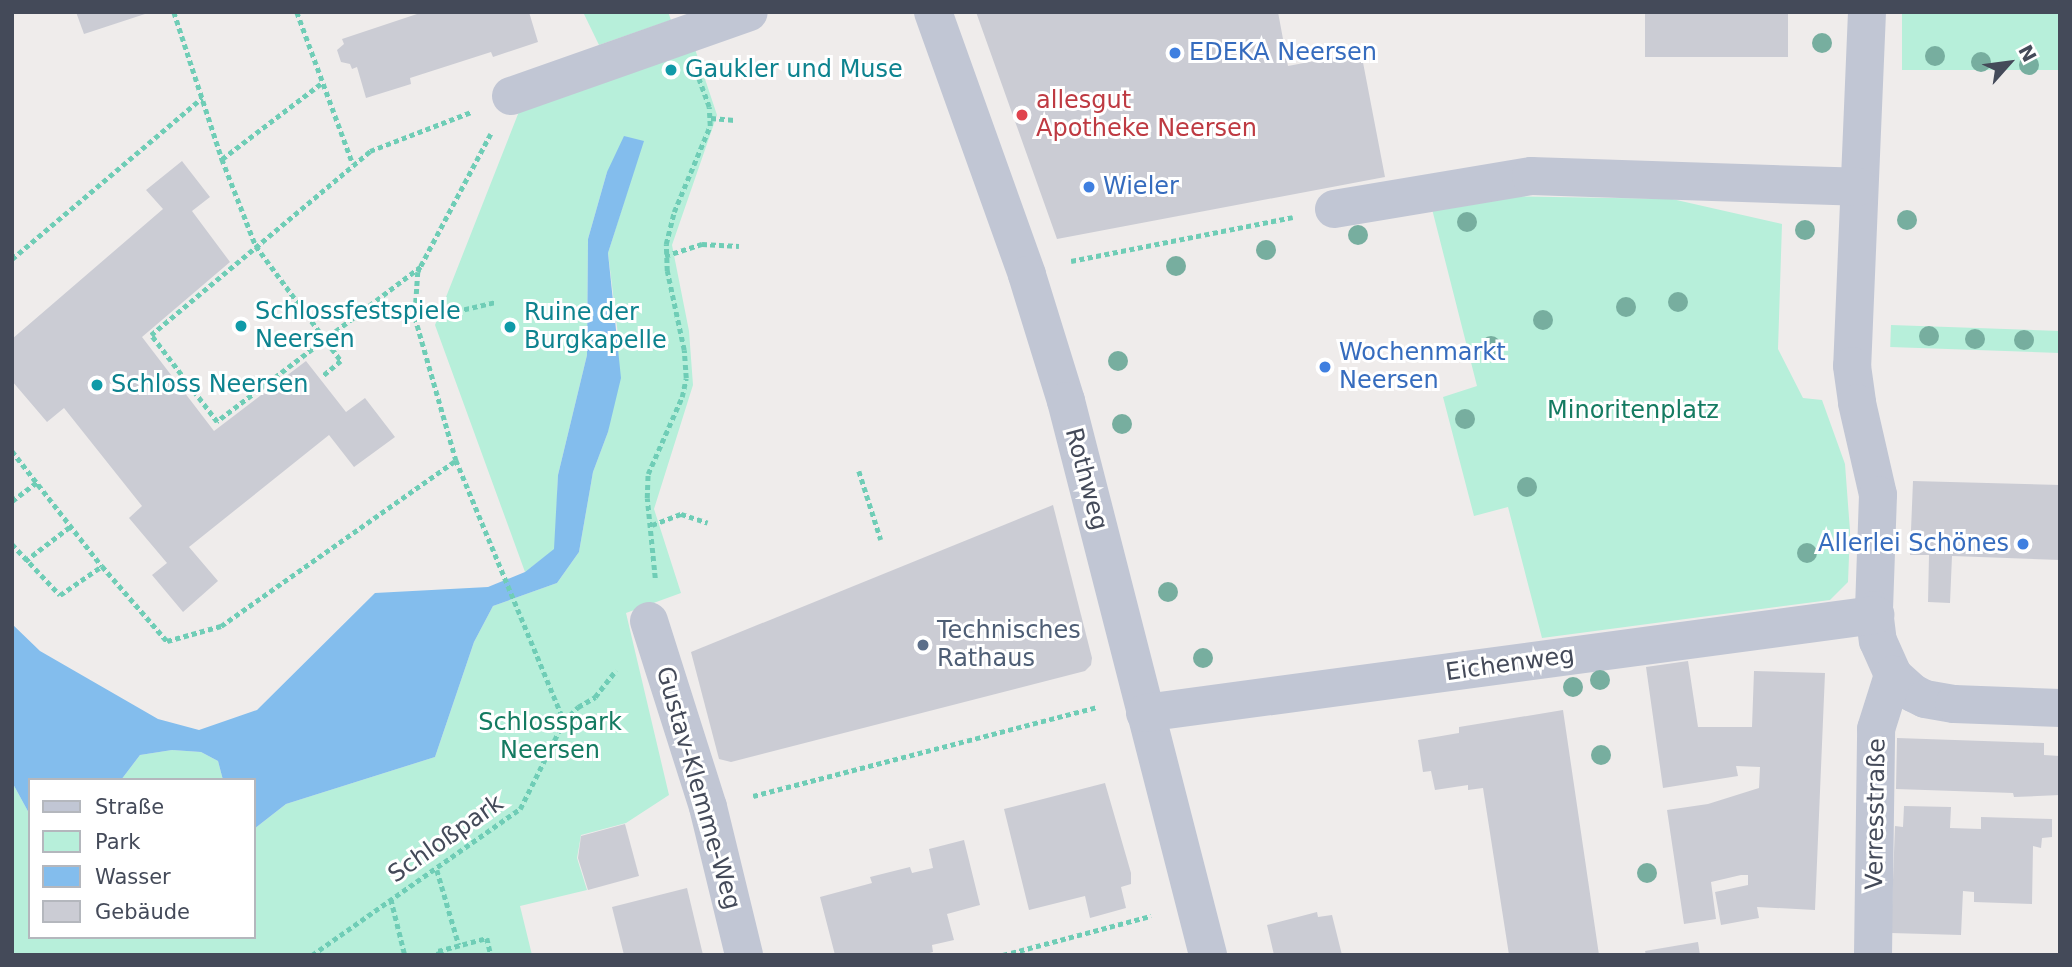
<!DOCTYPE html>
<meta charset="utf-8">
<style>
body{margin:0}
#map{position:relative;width:2072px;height:967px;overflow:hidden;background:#efeceb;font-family:"DejaVu Sans",sans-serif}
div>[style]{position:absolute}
.green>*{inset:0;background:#b7efda;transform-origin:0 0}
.water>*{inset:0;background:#83bded}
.building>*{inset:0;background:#cbccd4;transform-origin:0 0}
.path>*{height:4.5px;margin-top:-2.25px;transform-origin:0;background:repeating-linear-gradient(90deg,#6fcdb6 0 5px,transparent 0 8.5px)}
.minor>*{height:38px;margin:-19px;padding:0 19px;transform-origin:19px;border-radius:19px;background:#c1c6d4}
.trees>*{width:20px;height:20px;margin:-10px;border-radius:50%;background:#77ae9f}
.dots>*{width:19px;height:19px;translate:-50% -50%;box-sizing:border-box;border:4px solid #fff;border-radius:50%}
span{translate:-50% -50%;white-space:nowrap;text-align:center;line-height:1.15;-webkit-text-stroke:6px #fff;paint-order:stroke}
.shop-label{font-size:24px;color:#366cbe}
.left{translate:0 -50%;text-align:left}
.right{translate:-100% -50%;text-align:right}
.culture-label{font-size:24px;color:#0d838f}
.health-label{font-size:24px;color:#be3a42}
.park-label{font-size:24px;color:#147b61}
.street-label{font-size:24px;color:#444a59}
.service-label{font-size:24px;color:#4e5e75}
.frame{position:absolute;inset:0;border:14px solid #444a59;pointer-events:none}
.legend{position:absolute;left:28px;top:778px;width:228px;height:161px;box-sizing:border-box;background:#fff;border:2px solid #b4b7bd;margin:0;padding:9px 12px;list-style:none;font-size:21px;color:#444a59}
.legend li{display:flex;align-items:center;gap:14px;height:35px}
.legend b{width:35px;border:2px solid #b4b7bd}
.north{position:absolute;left:1974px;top:28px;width:70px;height:70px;-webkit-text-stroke:5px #fff;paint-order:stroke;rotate:62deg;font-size:19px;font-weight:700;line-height:28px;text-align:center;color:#444a59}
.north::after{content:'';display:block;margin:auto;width:24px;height:32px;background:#444a59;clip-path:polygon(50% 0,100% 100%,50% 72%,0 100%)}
</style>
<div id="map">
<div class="green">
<i style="clip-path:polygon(583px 12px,668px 12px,671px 20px,599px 45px)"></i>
<i style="left:1902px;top:12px;width:158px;height:58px"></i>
<i style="clip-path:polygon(695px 49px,717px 115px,672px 245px,689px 331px,693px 385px,654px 509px,681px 593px,626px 613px,669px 795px,626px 823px,581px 835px,577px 858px,587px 890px,520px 906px,532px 955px,12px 955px,12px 782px,30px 815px,30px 937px,254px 937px,254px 829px,286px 804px,435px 757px,474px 642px,493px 606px,557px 583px,579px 552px,593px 472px,608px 432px,619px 343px,608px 253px,643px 141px,607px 172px,588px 239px,587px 355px,558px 475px,555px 549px,525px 572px,435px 325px,520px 109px)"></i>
<i style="clip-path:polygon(1502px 196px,1672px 199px,1782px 224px,1778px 349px,1803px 398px,1822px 400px,1845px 464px,1850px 531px,1848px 582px,1830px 600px,1542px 638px,1508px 507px,1474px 516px,1443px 397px,1477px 386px,1432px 209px)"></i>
<i style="left:1891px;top:325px;width:169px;height:22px;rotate:2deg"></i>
<i style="clip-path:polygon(172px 750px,201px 752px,218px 761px,223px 780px,121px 780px,140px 755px)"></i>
</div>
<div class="water">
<i style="clip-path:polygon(624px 136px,644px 141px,608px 253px,621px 378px,608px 432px,593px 472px,579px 552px,557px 583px,493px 606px,474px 642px,435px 757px,286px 804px,254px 829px,254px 780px,223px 780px,218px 761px,201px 752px,172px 750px,140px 755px,121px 780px,30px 780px,30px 815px,12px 782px,12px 624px,40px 651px,158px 719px,199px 730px,257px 710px,375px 593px,488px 587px,525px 572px,554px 549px,558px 475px,587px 355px,588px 239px,607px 172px)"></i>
</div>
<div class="building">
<i style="clip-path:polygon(76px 12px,148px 12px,148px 13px,84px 34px)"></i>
<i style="clip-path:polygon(423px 12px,529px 12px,538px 42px,493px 57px,491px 52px,410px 78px,411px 84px,366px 98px,357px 67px,352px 69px,350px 64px,341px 62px,337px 50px,344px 44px,342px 39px)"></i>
<i style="clip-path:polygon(976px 12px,1278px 12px,1288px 66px,1361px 52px,1385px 177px,1057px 239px)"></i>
<i style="left:1645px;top:12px;width:143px;height:45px"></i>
<i style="clip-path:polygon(182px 161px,210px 197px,192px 211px,230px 262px,142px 337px,214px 431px,306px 361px,346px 412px,365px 398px,395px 437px,354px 467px,329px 435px,189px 547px,218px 581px,183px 612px,152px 575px,167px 563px,129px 518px,142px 506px,64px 408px,47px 422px,12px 381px,12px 339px,163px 209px,146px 190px)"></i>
<i style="clip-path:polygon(1913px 481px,2060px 485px,2060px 560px,1952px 556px,1950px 603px,1928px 602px,1929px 555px,1910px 555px)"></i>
<i style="clip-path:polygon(1053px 505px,1092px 658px,1091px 665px,1085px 671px,731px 762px,719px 759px,691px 652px)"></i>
<i style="clip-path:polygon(1688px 661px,1698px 727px,1752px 727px,1754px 671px,1825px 673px,1815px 910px,1757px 907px,1759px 918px,1721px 925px,1715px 892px,1748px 885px,1748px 875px,1741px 875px,1711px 882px,1716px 919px,1684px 924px,1667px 810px,1708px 804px,1759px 788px,1760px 767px,1736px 766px,1738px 776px,1663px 788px,1646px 667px)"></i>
<i style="clip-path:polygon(1563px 710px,1599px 955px,1509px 955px,1483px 788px,1468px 790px,1468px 785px,1435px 790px,1431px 771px,1423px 772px,1418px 740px,1459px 733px,1459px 727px)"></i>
<i style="clip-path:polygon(1897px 738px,2044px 743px,2044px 755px,2060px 756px,2060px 795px,2014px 797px,2013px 793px,1896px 789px)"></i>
<i style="clip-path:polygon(1105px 783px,1131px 873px,1131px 884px,1121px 887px,1126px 908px,1090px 918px,1085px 896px,1029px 910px,1004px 809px)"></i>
<i style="clip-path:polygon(1904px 806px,1951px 807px,1950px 828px,1981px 829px,1981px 817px,2052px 819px,2052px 837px,2042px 838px,2041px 848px,2033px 846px,2032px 904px,1974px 902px,1974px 892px,1963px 891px,1961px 935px,1891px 933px,1895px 826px,1903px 827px)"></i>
<i style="clip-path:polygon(625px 824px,639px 876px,588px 890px,578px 858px,581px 836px)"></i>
<i style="clip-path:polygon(964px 840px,980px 905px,947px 914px,954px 940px,932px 945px,933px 952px,922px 955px,835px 955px,820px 897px,872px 883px,870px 877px,910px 867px,912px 873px,933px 868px,929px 849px)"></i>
<i style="clip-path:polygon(687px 888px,703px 955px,624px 955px,612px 907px)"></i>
<i style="clip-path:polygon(1317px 912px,1318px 917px,1332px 915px,1342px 955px,1274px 955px,1267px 925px)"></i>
<i style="clip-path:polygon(1698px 942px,1700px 955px,1646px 955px,1645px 951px)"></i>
</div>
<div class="path">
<i style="left:174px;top:12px;width:155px;rotate:71.9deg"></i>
<i style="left:222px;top:159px;width:93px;rotate:68.7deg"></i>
<i style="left:256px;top:246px;width:143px;rotate:53.5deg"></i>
<i style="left:341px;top:361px;width:23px;rotate:140deg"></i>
<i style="left:297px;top:12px;width:162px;rotate:69.8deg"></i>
<i style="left:711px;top:118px;width:24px;rotate:5deg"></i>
<i style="left:491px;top:134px;width:156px;rotate:117.9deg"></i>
<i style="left:418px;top:272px;width:45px;rotate:93.8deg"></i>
<i style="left:415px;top:317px;width:149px;rotate:74deg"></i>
<i style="left:456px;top:460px;width:282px;rotate:67.5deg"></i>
<i style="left:222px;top:159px;width:127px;rotate:-37.3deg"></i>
<i style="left:665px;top:256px;width:39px;rotate:-18deg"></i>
<i style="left:702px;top:244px;width:37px;rotate:3deg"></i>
<i style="left:12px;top:259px;width:249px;rotate:-40.3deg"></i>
<i style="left:1071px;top:261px;width:226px;rotate:-11.2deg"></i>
<i style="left:421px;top:267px;width:256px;rotate:142.8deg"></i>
<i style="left:217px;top:422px;width:109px;rotate:-127.2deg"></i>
<i style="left:151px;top:335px;width:286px;rotate:-40deg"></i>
<i style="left:370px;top:151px;width:108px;rotate:-21.1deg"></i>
<i style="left:415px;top:317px;width:16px"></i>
<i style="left:431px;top:317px;width:67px;rotate:-13deg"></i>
<i style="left:12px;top:451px;width:146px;rotate:52deg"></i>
<i style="left:102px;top:566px;width:99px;rotate:49.1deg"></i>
<i style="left:167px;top:641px;width:56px;rotate:-15.5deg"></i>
<i style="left:221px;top:626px;width:288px;rotate:-35.2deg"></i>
<i style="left:859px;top:471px;width:72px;rotate:72.3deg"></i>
<i style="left:12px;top:501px;width:31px;rotate:-37deg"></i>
<i style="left:652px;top:525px;width:31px;rotate:-21deg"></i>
<i style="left:681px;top:514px;width:28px;rotate:18deg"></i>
<i style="left:12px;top:544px;width:70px;rotate:46.7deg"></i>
<i style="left:60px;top:595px;width:51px;rotate:-34.6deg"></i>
<i style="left:25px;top:561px;width:58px;rotate:-37.3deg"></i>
<i style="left:655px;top:578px;width:80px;rotate:-95.7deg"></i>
<i style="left:647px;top:498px;width:24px;rotate:-88deg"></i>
<i style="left:648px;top:474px;width:84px;rotate:-66.2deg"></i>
<i style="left:682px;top:397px;width:19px;rotate:-78deg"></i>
<i style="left:686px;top:378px;width:28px;rotate:-94deg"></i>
<i style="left:684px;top:350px;width:81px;rotate:-102.1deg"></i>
<i style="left:667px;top:271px;width:27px;rotate:-92deg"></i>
<i style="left:666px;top:244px;width:33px;rotate:-76deg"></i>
<i style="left:674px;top:212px;width:93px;rotate:-67.3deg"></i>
<i style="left:710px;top:126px;width:19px;rotate:-93deg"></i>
<i style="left:709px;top:107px;width:33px;rotate:-110deg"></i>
<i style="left:753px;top:796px;width:355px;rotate:-14.5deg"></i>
<i style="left:437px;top:870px;width:78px;rotate:73.7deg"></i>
<i style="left:391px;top:899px;width:58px;rotate:76deg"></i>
<i style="left:312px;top:955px;width:254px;rotate:-35.1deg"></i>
<i style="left:520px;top:809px;width:98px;rotate:-63.4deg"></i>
<i style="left:564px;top:721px;width:20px;rotate:-45deg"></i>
<i style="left:578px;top:707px;width:20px;rotate:-30deg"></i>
<i style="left:595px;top:697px;width:34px;rotate:-52deg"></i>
<i style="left:439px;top:955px;width:4px;rotate:-104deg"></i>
<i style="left:438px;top:951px;width:51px;rotate:-14.9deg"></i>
<i style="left:487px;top:938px;width:17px;rotate:77deg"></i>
<i style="left:1003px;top:955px;width:153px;rotate:-14.8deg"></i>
</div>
<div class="minor">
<i style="left:933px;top:12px;width:279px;rotate:70.3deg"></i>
<i style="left:1027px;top:275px;width:132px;rotate:72.8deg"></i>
<i style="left:1066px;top:401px;width:572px;rotate:75.62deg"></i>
<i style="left:1867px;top:12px;width:354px;rotate:92.4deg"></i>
<i style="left:1852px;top:366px;width:37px;rotate:82deg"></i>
<i style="left:1857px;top:403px;width:94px;rotate:77.1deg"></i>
<i style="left:1878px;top:495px;width:115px;rotate:92deg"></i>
<i style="left:1874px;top:610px;width:31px;rotate:83deg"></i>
<i style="left:1878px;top:641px;width:37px;rotate:66deg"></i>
<i style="left:1893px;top:675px;width:27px;rotate:42deg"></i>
<i style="left:1913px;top:693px;width:13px;rotate:27deg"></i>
<i style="left:1925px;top:699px;width:29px;rotate:10deg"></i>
<i style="left:1954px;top:704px;width:106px;rotate:2.2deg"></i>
<i style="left:511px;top:96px;width:252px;rotate:-19.4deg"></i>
<i style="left:1334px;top:209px;width:200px;rotate:-9.5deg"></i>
<i style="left:1531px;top:176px;width:327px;rotate:1.9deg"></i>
<i style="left:649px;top:621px;width:195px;rotate:72.4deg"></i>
<i style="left:708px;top:807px;width:152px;rotate:76.3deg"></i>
<i style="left:1145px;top:713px;width:737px;rotate:-7.65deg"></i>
<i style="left:1873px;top:955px;width:226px;rotate:-89.2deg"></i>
<i style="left:1876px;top:729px;width:57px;rotate:-72.5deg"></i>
</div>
<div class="trees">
<i style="left:1822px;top:43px"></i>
<i style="left:1935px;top:56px"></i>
<i style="left:1981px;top:62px"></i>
<i style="left:2029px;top:65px"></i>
<i style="left:1907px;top:220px"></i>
<i style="left:1467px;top:222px"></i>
<i style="left:1805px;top:230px"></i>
<i style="left:1358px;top:235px"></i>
<i style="left:1266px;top:250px"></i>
<i style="left:1176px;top:266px"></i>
<i style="left:1678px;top:302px"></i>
<i style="left:1626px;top:307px"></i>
<i style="left:1543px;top:320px"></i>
<i style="left:1929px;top:336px"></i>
<i style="left:1975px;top:339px"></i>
<i style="left:2024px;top:340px"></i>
<i style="left:1491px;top:346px"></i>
<i style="left:1118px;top:361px"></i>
<i style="left:1465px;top:419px"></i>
<i style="left:1122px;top:424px"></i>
<i style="left:1527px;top:487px"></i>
<i style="left:1807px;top:553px"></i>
<i style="left:1168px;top:592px"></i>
<i style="left:1203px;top:658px"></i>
<i style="left:1600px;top:680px"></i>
<i style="left:1573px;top:687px"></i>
<i style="left:1601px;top:755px"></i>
<i style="left:1647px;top:873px"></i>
</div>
<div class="dots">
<i style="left:1175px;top:53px;background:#3f7fe0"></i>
<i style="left:671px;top:70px;background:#0f9aa8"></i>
<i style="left:1022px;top:115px;background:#e0444e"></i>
<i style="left:1089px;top:187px;background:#3f7fe0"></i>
<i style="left:241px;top:326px;background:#0f9aa8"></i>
<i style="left:510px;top:327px;background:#0f9aa8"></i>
<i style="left:1325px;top:367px;background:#3f7fe0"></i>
<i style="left:97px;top:385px;background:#0f9aa8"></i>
<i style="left:2023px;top:544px;background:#3f7fe0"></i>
<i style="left:923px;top:645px;background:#5c6f8a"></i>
</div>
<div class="shop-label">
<span class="left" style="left:1189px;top:53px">EDEKA Neersen</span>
<span class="left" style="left:1103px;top:187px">Wieler</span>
<span class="left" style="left:1339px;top:367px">Wochenmarkt<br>Neersen</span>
<span class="right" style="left:2009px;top:544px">Allerlei Schönes</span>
</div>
<div class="culture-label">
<span class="left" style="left:685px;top:70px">Gaukler und Muse</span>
<span class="left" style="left:255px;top:326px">Schlossfestspiele<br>Neersen</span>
<span class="left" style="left:524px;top:327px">Ruine der<br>Burgkapelle</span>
<span class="left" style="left:111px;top:385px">Schloss Neersen</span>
</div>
<div class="health-label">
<span class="left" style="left:1036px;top:115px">allesgut<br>Apotheke Neersen</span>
</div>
<div class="park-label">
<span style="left:1633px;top:411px">Minoritenplatz</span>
<span style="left:550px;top:737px">Schlosspark<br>Neersen</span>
</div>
<div class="street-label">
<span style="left:1086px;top:479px;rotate:75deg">Rothweg</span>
<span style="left:1510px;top:664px;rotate:-8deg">Eichenweg</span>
<span style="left:698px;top:788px;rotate:74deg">Gustav-Klemme-Weg</span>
<span style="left:1876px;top:814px;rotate:-89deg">Verresstraße</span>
<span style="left:446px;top:839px;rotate:-35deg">Schloßpark</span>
</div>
<div class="service-label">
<span class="left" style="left:937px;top:645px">Technisches<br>Rathaus</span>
</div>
<div class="frame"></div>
<ul class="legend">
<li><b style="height:9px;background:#c1c6d4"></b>Straße</li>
<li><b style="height:19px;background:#b7efda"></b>Park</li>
<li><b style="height:19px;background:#83bded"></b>Wasser</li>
<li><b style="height:19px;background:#cbccd4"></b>Gebäude</li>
</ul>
<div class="north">N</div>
</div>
